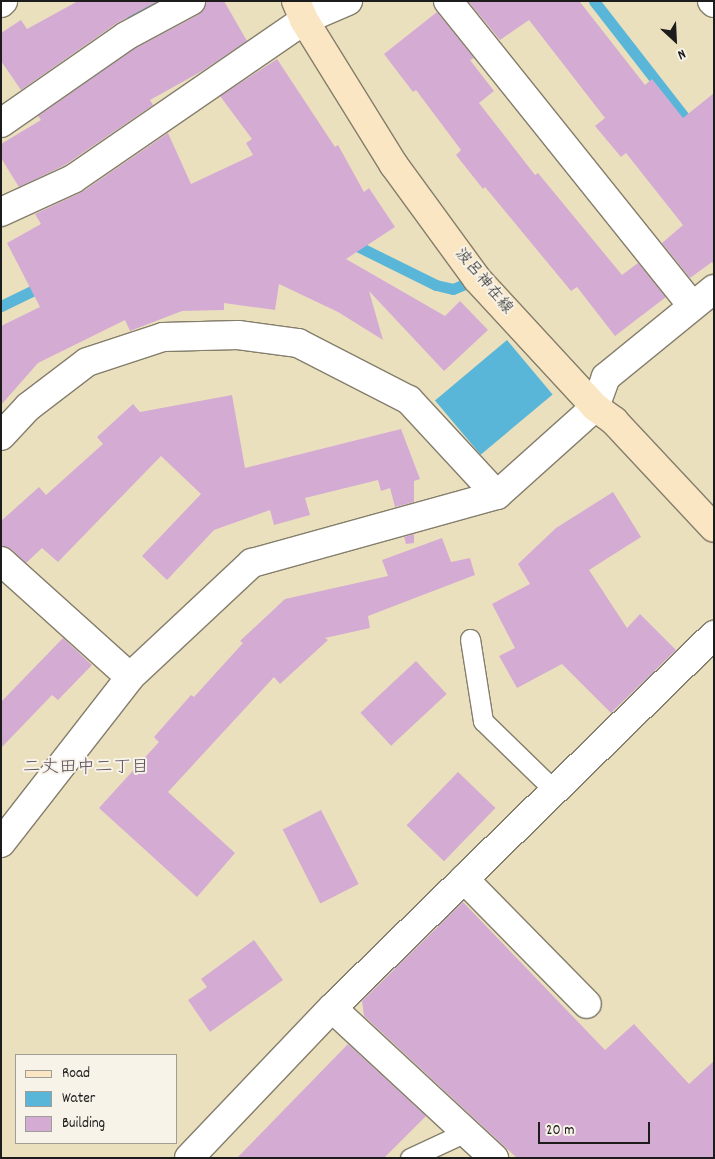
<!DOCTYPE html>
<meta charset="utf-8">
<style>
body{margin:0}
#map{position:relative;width:715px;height:1159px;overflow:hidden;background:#ebe0bd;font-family:Dekko,"Klee One",sans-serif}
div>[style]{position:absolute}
.water>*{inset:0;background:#5ab6d8;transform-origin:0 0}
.stream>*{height:11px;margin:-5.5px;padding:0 5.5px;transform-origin:5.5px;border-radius:5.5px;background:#5ab6d8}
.building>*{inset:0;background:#d4acd3;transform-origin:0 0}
.roads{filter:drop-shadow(1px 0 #847e6c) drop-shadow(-1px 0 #847e6c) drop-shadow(0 1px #847e6c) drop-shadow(0 -1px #847e6c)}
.service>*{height:19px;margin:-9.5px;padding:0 9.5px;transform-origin:9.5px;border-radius:9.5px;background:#fff}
.minor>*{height:28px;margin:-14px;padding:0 14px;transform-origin:14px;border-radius:14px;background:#fff}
.secondary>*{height:28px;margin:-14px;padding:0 14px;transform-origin:14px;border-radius:14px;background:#fbe6c3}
span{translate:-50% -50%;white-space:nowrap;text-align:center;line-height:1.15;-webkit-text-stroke:4px #f7f3e8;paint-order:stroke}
.street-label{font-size:16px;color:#1c1c1c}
.neighbourhood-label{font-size:18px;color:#5c4e5c}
.frame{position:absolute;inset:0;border:2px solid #1c1c1c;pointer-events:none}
.legend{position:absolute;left:15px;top:1054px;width:162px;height:90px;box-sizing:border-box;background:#f7f3e8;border:1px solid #9f9d96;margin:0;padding:6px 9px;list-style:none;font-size:15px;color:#1c1c1c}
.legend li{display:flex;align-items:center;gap:10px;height:25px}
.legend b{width:25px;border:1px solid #9f9d96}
.north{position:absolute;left:650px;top:15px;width:50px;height:50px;-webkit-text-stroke:4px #f7f3e8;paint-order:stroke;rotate:155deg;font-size:14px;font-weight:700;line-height:20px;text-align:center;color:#1c1c1c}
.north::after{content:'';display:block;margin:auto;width:18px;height:22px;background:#1c1c1c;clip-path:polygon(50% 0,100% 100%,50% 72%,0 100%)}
.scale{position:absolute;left:538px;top:1122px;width:112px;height:22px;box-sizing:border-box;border:2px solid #1c1c1c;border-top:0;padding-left:6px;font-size:15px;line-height:18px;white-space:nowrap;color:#1c1c1c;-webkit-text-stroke:4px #f7f3e8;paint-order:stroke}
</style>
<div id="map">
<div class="water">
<i style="left:507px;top:340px;width:71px;height:94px;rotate:50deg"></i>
</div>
<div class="stream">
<i style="left:594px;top:1px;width:161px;rotate:52.1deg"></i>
<i style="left:132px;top:19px;width:31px;rotate:-36deg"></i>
<i style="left:349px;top:242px;width:97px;rotate:26.3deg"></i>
<i style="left:436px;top:285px;width:17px;rotate:13deg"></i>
<i style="left:453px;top:289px;width:13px;rotate:-23deg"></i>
<i style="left:1px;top:306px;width:48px;rotate:-26deg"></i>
</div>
<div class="building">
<i style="clip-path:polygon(78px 1px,158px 1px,117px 23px,21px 90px,1px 61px,1px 33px,21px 20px,27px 29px)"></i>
<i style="clip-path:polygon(207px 1px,224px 1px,247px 41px,202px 71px,150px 100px,153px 105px,65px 165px,19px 187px,1px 158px,1px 144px,41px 120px,38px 116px,134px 49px,198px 15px)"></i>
<i style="clip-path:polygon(468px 1px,580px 2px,645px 85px,652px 79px,683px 118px,714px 93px,714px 265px,712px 262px,690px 278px,662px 243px,683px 225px,626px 153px,621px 157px,595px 126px,605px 118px,529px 20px,500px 40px)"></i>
<i style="clip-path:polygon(437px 12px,474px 58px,470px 60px,494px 91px,479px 103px,535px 175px,538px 173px,622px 275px,638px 263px,666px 297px,615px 336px,577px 287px,571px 291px,485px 187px,483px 189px,456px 155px,461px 150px,416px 90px,413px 92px,384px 54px)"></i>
<i style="clip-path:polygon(277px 59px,335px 147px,338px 145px,364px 192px,369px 188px,395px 227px,346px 259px,445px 316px,460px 301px,488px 330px,444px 371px,369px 291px,383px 340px,338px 312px,279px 284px,275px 310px,224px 303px,224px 310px,182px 311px,130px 331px,125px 320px,38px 363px,1px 405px,1px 326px,40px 307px,7px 243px,41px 224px,35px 214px,82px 192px,168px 133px,191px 184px,253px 155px,246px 143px,252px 139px,220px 96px)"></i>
<i style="clip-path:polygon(232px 395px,245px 468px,401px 429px,420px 479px,414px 481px,414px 502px,395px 507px,390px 488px,381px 491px,378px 480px,305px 498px,310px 515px,274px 525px,270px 510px,214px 530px,167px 580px,142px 556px,201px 494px,161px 456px,58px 562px,42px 548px,26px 563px,11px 549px,1px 546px,1px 521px,39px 487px,46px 495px,103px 444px,97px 437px,133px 404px,140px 412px)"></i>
<i style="clip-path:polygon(613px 492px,641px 537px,589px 570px,627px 628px,640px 614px,676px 650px,611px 713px,562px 664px,517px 688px,499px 656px,515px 648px,492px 604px,530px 584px,518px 564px,556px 528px)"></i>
<i style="clip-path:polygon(414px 534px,414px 543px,406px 544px,404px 537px)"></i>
<i style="clip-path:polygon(442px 538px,451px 562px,470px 558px,475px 575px,368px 616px,370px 628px,325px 638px,328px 640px,280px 684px,274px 677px,168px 792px,235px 853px,197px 897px,99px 808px,159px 742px,154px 737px,191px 695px,194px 697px,243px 643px,240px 641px,285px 599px,388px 576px,382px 560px)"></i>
<i style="clip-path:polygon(63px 638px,92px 665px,58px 700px,52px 695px,1px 748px,1px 702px)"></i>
<i style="left:416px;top:661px;width:45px;height:76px;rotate:47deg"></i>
<i style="left:458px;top:772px;width:52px;height:74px;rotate:44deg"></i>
<i style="left:321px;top:810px;width:83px;height:43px;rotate:63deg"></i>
<i style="clip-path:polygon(463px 902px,605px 1050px,634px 1024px,689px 1084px,714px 1061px,714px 1158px,517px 1158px,364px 1016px,362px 1001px)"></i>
<i style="clip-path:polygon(254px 940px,283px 980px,210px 1032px,188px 1000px,207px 987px,201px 979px)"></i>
<i style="clip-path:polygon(348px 1044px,426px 1116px,384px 1158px,237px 1158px)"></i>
</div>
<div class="roads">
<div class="service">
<i style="left:470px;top:639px;width:83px;rotate:81deg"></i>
<i style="left:483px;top:721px;width:99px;rotate:44.2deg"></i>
<i style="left:410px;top:1158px;width:62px;rotate:-24.9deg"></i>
</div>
<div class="minor">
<i style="left:448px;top:1px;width:388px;rotate:51.3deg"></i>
<i style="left:712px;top:1px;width:3px;rotate:45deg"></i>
<i style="left:1px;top:3px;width:3px;rotate:-45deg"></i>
<i style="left:1px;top:123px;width:152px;rotate:-34.8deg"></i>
<i style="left:126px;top:36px;width:74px;rotate:-28.3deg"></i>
<i style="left:1px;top:212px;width:79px;rotate:-24.6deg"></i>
<i style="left:73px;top:179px;width:280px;rotate:-34.5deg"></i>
<i style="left:304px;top:20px;width:48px;rotate:-23.4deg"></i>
<i style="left:1px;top:436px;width:40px;rotate:-47deg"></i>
<i style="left:28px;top:407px;width:74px;rotate:-37.3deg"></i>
<i style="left:87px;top:362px;width:80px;rotate:-18.2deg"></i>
<i style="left:163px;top:337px;width:75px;rotate:-1.5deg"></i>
<i style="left:238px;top:335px;width:61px;rotate:7.6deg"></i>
<i style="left:298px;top:343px;width:125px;rotate:27.2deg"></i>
<i style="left:409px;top:400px;width:129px;rotate:47.2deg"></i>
<i style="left:1px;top:561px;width:173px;rotate:42deg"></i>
<i style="left:1px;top:843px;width:210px;rotate:-52.1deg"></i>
<i style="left:130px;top:677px;width:167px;rotate:-43.1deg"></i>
<i style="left:252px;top:563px;width:254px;rotate:-15.5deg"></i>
<i style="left:497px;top:495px;width:132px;rotate:-41.9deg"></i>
<i style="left:595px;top:407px;width:32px;rotate:-70deg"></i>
<i style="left:606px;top:377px;width:139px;rotate:-39.2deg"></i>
<i style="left:464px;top:879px;width:175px;rotate:45.5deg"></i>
<i style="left:332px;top:1008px;width:221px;rotate:42.8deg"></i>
<i style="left:189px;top:1158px;width:207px;rotate:-46.4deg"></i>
<i style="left:332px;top:1008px;width:534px;rotate:-44.32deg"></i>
</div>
<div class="secondary">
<i style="left:296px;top:1px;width:21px;rotate:67deg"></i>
<i style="left:304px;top:20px;width:171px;rotate:58.2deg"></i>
<i style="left:394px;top:165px;width:141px;rotate:53.9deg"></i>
<i style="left:477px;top:279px;width:174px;rotate:47.3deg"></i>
<i style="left:595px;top:407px;width:24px;rotate:36deg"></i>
<i style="left:614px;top:421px;width:146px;rotate:46.9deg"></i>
</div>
</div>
<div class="street-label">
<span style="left:483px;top:282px;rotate:50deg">波呂神在線</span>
</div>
<div class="neighbourhood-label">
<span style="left:86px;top:769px">二丈田中二丁目</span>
</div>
<div class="frame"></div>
<ul class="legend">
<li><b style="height:6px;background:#fbe6c3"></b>Road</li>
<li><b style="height:14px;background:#5ab6d8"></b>Water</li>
<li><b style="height:14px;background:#d4acd3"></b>Building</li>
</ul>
<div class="north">N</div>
<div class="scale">20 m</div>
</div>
